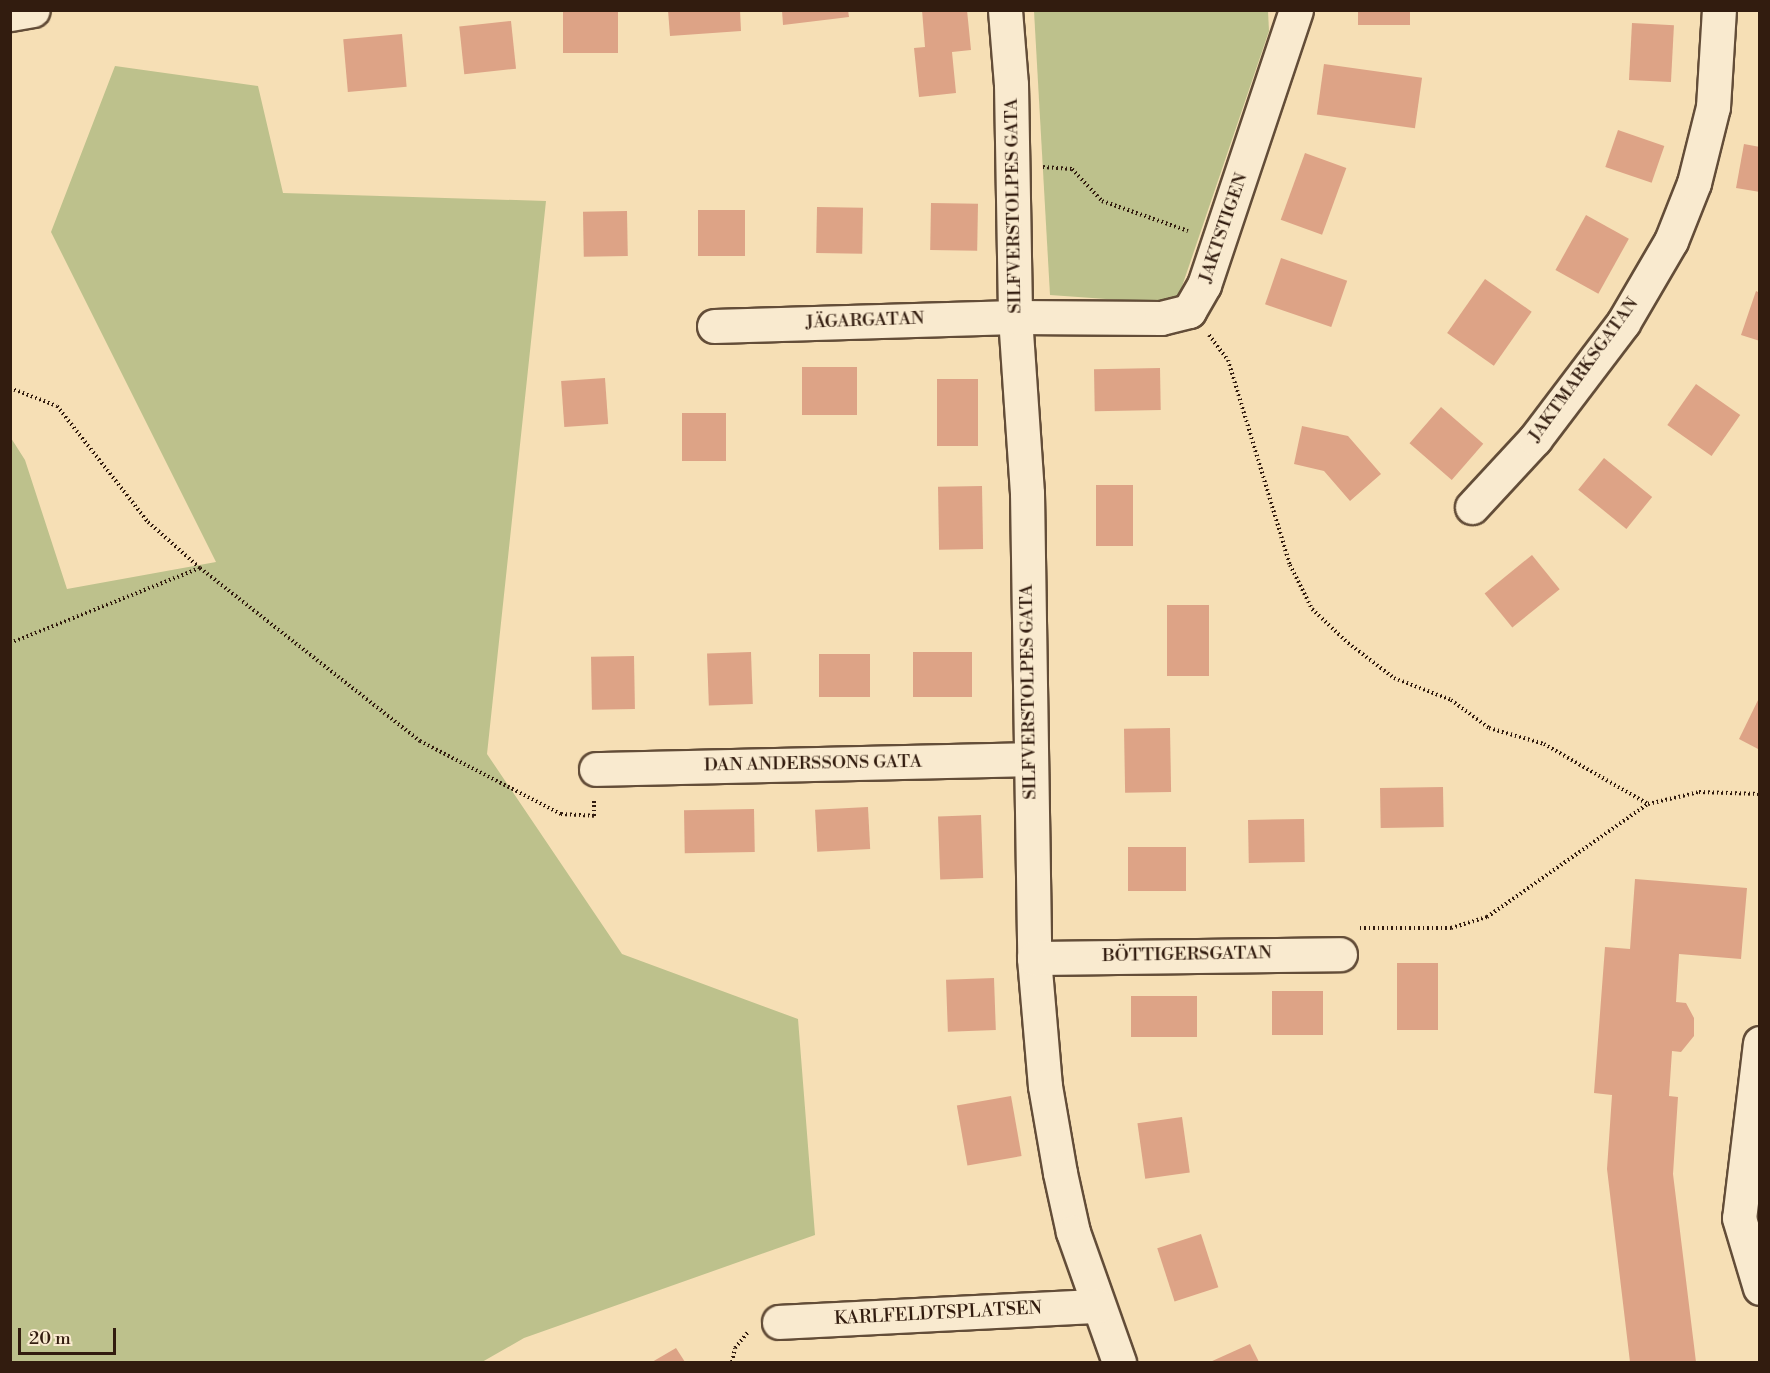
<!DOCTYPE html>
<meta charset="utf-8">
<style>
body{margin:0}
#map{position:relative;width:1770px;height:1373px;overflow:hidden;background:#f6dfb5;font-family:"Libre Bodoni",serif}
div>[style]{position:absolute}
.green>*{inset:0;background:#bdc18c}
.building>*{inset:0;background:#dda386;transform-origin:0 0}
.path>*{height:4px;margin-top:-2px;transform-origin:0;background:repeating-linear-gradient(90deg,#321c0f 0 1.5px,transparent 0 4.5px)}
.roads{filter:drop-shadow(2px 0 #634d38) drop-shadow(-2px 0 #634d38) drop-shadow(0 2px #634d38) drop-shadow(0 -2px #634d38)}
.minor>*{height:33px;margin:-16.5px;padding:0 16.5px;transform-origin:16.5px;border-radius:16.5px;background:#f9eacf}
span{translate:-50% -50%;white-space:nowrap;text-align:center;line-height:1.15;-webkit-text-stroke:4.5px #f9eacf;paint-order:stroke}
.street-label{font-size:18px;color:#321c0f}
.frame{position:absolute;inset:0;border:12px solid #321c0f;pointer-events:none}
.scale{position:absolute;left:18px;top:1328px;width:98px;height:27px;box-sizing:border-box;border:3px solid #321c0f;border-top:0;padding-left:8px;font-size:18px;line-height:21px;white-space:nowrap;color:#321c0f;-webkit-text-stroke:4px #f9eacf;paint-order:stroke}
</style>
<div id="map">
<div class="green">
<i style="clip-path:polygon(1034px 11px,1268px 11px,1269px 31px,1176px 304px,1050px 295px)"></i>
<i style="clip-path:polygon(115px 66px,258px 86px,283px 193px,546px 201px,487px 754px,622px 954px,798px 1019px,815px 1235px,524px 1338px,482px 1362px,11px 1362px,11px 438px,25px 460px,67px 589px,216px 562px,51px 232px)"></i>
</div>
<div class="building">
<i style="left:563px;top:10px;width:55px;height:43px"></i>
<i style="clip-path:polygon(668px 10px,740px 10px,741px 31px,670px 36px)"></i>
<i style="clip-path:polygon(782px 10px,848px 10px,849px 17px,783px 25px)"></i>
<i style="clip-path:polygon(922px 10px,967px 10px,971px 50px,952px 52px,956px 93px,919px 97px,914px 48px,925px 47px)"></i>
<i style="left:1358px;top:10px;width:52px;height:15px"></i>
<i style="left:511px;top:21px;width:48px;height:52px;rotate:84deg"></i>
<i style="left:1632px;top:23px;width:42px;height:57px;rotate:3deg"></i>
<i style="left:402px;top:34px;width:53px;height:59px;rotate:85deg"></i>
<i style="left:1324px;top:64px;width:99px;height:51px;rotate:8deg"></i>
<i style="left:1618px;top:130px;width:49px;height:39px;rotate:19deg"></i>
<i style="clip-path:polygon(1744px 144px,1760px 147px,1760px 192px,1736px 188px)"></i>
<i style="left:1305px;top:153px;width:44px;height:71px;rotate:20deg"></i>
<i style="left:931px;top:203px;width:47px;height:47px;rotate:1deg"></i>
<i style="left:817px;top:207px;width:46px;height:46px;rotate:1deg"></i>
<i style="left:698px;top:210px;width:47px;height:46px"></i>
<i style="left:627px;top:211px;width:45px;height:44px;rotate:89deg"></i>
<i style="left:1586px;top:215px;width:49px;height:63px;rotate:29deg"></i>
<i style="left:1281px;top:258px;width:70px;height:49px;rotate:19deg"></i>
<i style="left:1485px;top:279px;width:57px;height:66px;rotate:35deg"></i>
<i style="clip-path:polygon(1756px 291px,1760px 293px,1760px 341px,1741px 335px)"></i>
<i style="left:857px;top:367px;width:48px;height:55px;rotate:90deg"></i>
<i style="left:1160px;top:368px;width:42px;height:66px;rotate:89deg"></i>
<i style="left:605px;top:378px;width:46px;height:44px;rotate:86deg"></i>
<i style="left:937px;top:379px;width:41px;height:67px"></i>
<i style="left:1696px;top:384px;width:54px;height:50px;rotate:35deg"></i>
<i style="left:1441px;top:407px;width:56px;height:48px;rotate:41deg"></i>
<i style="left:682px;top:413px;width:44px;height:48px"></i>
<i style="clip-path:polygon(1302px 426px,1348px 436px,1381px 474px,1350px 501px,1324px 471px,1294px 464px)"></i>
<i style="left:1604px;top:458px;width:62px;height:41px;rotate:39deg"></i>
<i style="left:1096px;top:485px;width:37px;height:61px"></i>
<i style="left:982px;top:486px;width:63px;height:44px;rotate:89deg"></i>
<i style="left:1532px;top:555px;width:44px;height:61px;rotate:51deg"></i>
<i style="left:1167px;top:605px;width:42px;height:71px"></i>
<i style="left:751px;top:652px;width:52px;height:44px;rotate:88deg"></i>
<i style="left:913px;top:652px;width:59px;height:45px"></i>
<i style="left:819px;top:654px;width:51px;height:43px"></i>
<i style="left:634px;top:656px;width:53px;height:43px;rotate:89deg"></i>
<i style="clip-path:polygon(1760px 696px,1760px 750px,1739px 739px)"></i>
<i style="left:1170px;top:728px;width:64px;height:46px;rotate:89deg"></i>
<i style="left:1443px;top:787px;width:40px;height:63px;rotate:89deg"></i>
<i style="left:868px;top:807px;width:42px;height:53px;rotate:87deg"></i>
<i style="left:754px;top:809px;width:43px;height:70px;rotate:89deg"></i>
<i style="left:981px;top:815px;width:63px;height:43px;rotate:88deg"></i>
<i style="left:1304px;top:819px;width:43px;height:56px;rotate:89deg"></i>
<i style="left:1128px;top:847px;width:58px;height:44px"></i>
<i style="clip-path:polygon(1635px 879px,1747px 888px,1741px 959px,1679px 954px,1676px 1002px,1686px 1003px,1694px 1018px,1694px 1036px,1681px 1052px,1672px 1051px,1669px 1096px,1678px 1097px,1673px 1174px,1696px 1362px,1630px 1362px,1607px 1169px,1612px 1095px,1594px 1093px,1605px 947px,1630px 949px)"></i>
<i style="left:1397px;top:963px;width:41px;height:67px"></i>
<i style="left:994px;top:978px;width:52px;height:48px;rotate:88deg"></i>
<i style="left:1272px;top:991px;width:51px;height:44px"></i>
<i style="left:1131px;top:996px;width:66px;height:41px"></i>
<i style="left:1011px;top:1096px;width:61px;height:55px;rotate:80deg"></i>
<i style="left:1182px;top:1117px;width:56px;height:45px;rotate:82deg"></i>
<i style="left:1201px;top:1234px;width:56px;height:46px;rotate:72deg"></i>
<i style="clip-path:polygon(1250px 1344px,1259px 1362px,1210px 1362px)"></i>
<i style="clip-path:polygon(676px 1348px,685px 1362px,652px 1362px)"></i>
</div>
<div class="path">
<i style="left:1043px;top:167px;width:29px;rotate:4deg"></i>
<i style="left:1072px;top:169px;width:44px;rotate:46.8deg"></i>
<i style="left:1102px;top:201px;width:91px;rotate:19.2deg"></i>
<i style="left:1209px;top:335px;width:31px;rotate:53deg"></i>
<i style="left:1228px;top:360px;width:214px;rotate:73.2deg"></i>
<i style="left:1290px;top:565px;width:49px;rotate:63.4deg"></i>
<i style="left:1312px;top:609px;width:50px;rotate:43.4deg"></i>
<i style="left:1348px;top:643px;width:58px;rotate:37.3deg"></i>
<i style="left:1394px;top:678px;width:61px;rotate:21.1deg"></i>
<i style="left:1451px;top:700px;width:47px;rotate:36.4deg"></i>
<i style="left:1489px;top:728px;width:57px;rotate:16.2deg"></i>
<i style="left:1544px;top:744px;width:120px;rotate:30deg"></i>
<i style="left:1648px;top:804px;width:52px;rotate:-13.2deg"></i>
<i style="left:1699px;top:792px;width:61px;rotate:1.9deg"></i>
<i style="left:10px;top:388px;width:50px;rotate:21deg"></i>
<i style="left:57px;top:406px;width:147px;rotate:51.9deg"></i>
<i style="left:148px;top:522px;width:69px;rotate:41.5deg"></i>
<i style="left:200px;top:568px;width:280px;rotate:38.2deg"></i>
<i style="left:420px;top:741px;width:159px;rotate:27.4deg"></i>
<i style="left:561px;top:814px;width:33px;rotate:3deg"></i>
<i style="left:594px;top:816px;width:16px;rotate:-90deg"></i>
<i style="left:10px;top:643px;width:204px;rotate:-21.5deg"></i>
<i style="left:1360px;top:928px;width:91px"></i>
<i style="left:1451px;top:928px;width:38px;rotate:-17deg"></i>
<i style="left:1487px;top:917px;width:197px;rotate:-35.1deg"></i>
<i style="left:732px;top:1362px;width:14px;rotate:-78deg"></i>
<i style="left:735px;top:1348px;width:22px;rotate:-51deg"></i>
</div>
<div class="roads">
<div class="minor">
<i style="left:1005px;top:10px;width:74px;rotate:85.4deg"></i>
<i style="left:1011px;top:84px;width:233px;rotate:89deg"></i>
<i style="left:1015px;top:317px;width:176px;rotate:86.1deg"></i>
<i style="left:1027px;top:493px;width:465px;rotate:89.1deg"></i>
<i style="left:1034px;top:958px;width:128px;rotate:85.1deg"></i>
<i style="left:1045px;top:1086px;width:88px;rotate:80.2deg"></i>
<i style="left:1060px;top:1173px;width:60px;rotate:77.6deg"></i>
<i style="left:1073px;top:1232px;width:138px;rotate:70.5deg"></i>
<i style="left:10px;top:14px;width:23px;rotate:-10deg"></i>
<i style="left:714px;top:326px;width:301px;rotate:-1.7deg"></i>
<i style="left:1015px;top:317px;width:146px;rotate:0.4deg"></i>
<i style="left:1161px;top:318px;width:29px;rotate:-14deg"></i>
<i style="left:1189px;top:311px;width:30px;rotate:-60deg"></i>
<i style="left:1204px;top:285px;width:290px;rotate:-71.5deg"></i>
<i style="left:1472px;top:507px;width:93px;rotate:-47.2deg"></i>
<i style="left:1535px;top:439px;width:146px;rotate:-52.8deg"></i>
<i style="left:1623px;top:323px;width:95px;rotate:-59.7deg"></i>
<i style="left:1671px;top:241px;width:62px;rotate:-68.4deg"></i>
<i style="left:1694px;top:183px;width:78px;rotate:-76deg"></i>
<i style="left:1713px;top:107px;width:97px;rotate:-86.5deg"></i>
<i style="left:596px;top:769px;width:434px;rotate:-1.3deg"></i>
<i style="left:1034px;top:958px;width:306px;rotate:-0.7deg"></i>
<i style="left:1760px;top:1043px;width:176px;rotate:96.8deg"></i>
<i style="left:1739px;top:1218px;width:73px;rotate:73.3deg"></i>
<i style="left:779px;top:1322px;width:319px;rotate:-2.9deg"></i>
</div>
</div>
<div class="street-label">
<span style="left:1014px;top:206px;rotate:-91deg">SILFVERSTOLPES GATA</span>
<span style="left:1224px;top:228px;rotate:-71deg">JAKTSTIGEN</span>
<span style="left:865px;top:321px;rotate:-2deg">JÄGARGATAN</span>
<span style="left:1584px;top:370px;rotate:-54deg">JAKTMARKSGATAN</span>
<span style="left:1029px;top:692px;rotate:-91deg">SILFVERSTOLPES GATA</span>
<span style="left:813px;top:764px;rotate:-1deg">DAN ANDERSSONS GATA</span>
<span style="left:1187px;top:955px;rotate:-1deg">BÖTTIGERSGATAN</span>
<span style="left:938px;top:1314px;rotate:-3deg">KARLFELDTSPLATSEN</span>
</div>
<div class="frame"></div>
<div class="scale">20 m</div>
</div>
